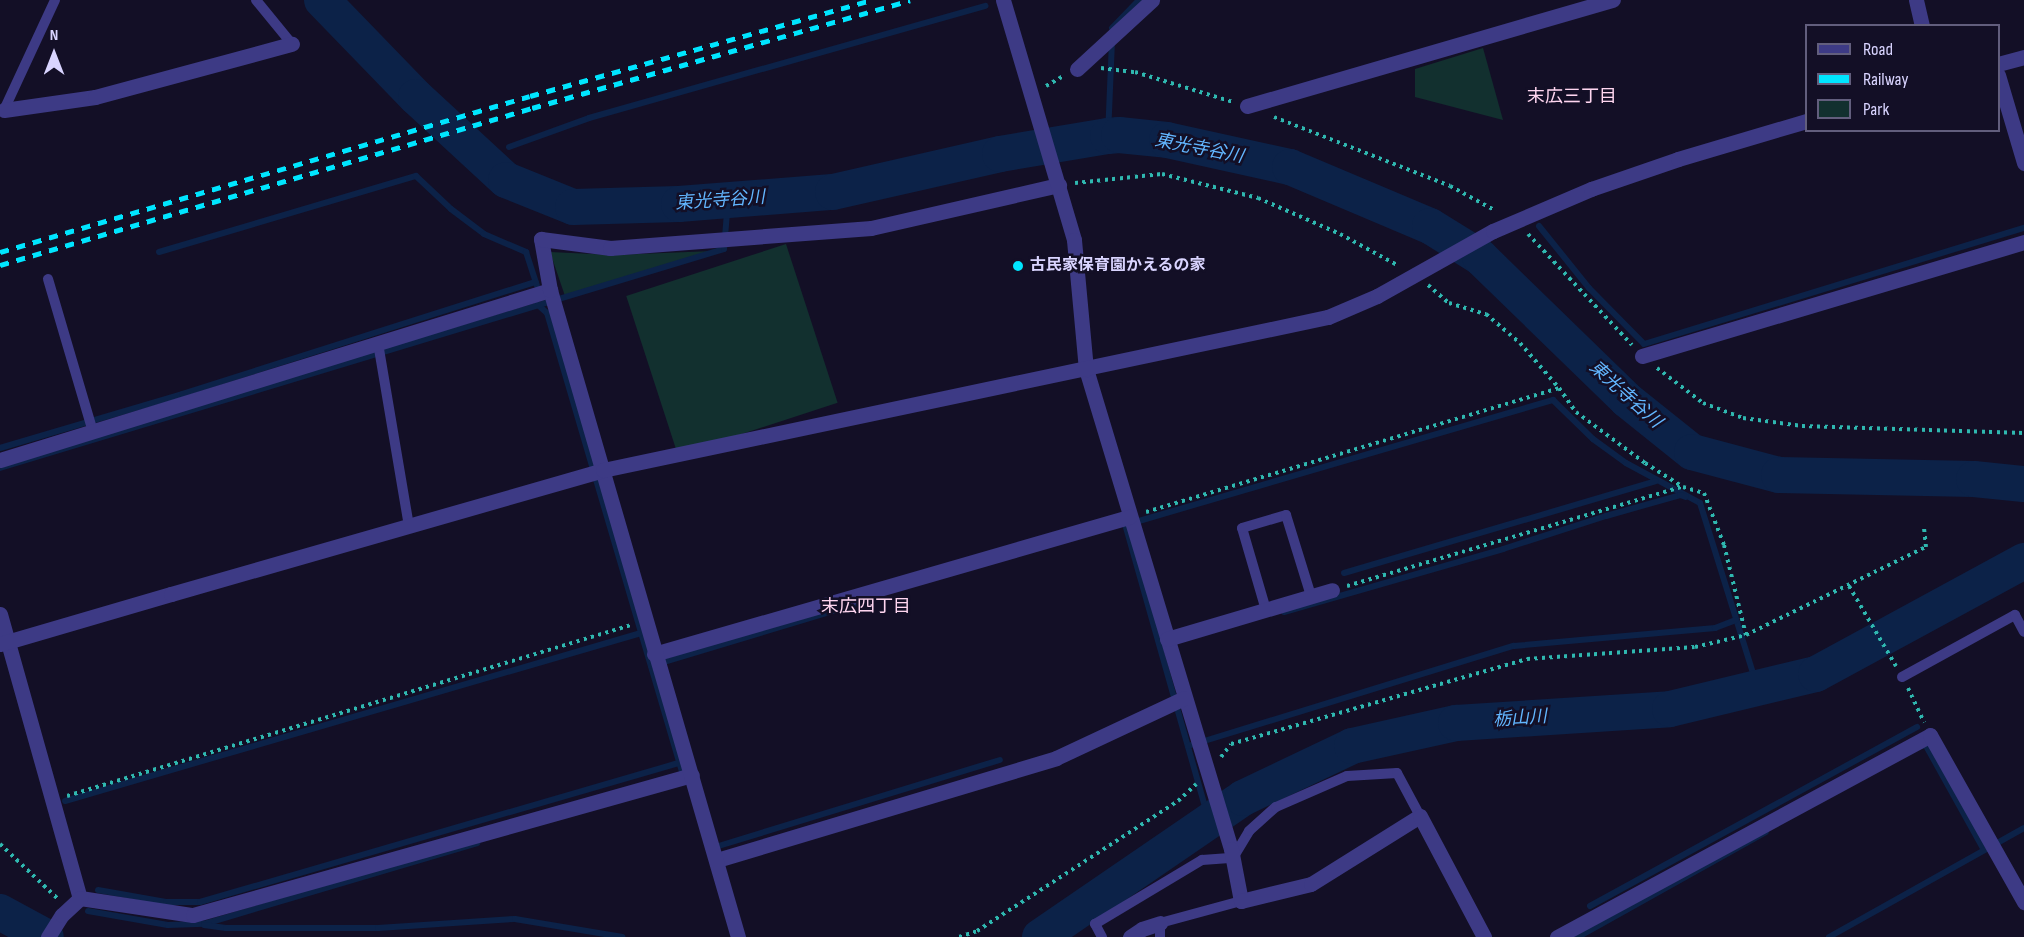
<!DOCTYPE html>
<meta charset="utf-8">
<style>
body{margin:0}
#map{position:relative;width:2024px;height:937px;overflow:hidden;background:#130f26;font-family:"Sofia Sans Condensed","Noto Sans JP",sans-serif}
div>[style]{position:absolute}
.green>*{inset:0;background:#12302f;transform-origin:0 0}
.water>*{inset:0;background:#0c2248}
.stream>*{height:6px;margin:-3px;padding:0 3px;transform-origin:3px;border-radius:3px;background:#0c2248}
.river>*{height:36px;margin:-18px;padding:0 18px;transform-origin:18px;border-radius:18px;background:#0c2248}
.path>*{height:4px;margin-top:-2px;transform-origin:0;background:repeating-linear-gradient(90deg,#2fb8b0 0 3px,transparent 0 7.5px)}
.service>*{height:10px;margin:-5px;padding:0 5px;transform-origin:5px;border-radius:5px;background:#3d3a85}
.minor>*{height:15px;margin:-7.5px;padding:0 7.5px;transform-origin:7.5px;border-radius:7.5px;background:#3d3a85}
.tertiary>*{height:15px;margin:-7.5px;padding:0 7.5px;transform-origin:7.5px;border-radius:7.5px;background:#3d3a85}
.rail>*{height:4.5px;margin-top:-2.25px;transform-origin:0;background:repeating-linear-gradient(90deg,#00e5ff 0 9px,transparent 0 17px)}
.dots>*{width:16px;height:16px;translate:-50% -50%;box-sizing:border-box;border:3px solid #130f26;border-radius:50%}
span{translate:-50% -50%;white-space:nowrap;text-align:center;line-height:1.15;-webkit-text-stroke:5px #130f26;paint-order:stroke}
.poi-label{font-size:16px;color:#d9d4ff;font-weight:700}
.left{translate:0 -50%;text-align:left}
.neighbourhood-label{font-size:18px;color:#ffd6f0}
.water-label{font-size:18px;color:#62b6ff;font-style:italic}
.legend{position:absolute;left:1805px;top:24px;width:195px;height:108px;box-sizing:border-box;background:#130f26;border:2px solid #625e7d;margin:0;padding:8px 10px;list-style:none;font-size:18px;color:#d9d4ff}
.legend li{display:flex;align-items:center;gap:12px;height:30px}
.legend b{width:30px;border:2px solid #625e7d}
.north{position:absolute;left:24px;top:24px;width:60px;height:60px;-webkit-text-stroke:4px #130f26;paint-order:stroke;rotate:0deg;font-size:16px;font-weight:700;line-height:24px;text-align:center;color:#d9d4ff}
.north::after{content:'';display:block;margin:auto;width:21px;height:27px;background:#d9d4ff;clip-path:polygon(50% 0,100% 100%,50% 72%,0 100%)}
</style>
<div id="map">
<div class="green">
<i style="clip-path:polygon(1483px 48px,1503px 120px,1415px 97px,1415px 69px)"></i>
<i style="left:786px;top:244px;width:167px;height:168px;rotate:72deg"></i>
<i style="clip-path:polygon(713px 251px,565px 296px,550px 252px,614px 255px)"></i>
</div>
<div class="water">
<i style="clip-path:polygon(1989px 467px,2024px 467px,2024px 496px,1993px 490px)"></i>
</div>
<div class="stream">
<i style="left:1112px;top:28px;width:39px;rotate:-46deg"></i>
<i style="left:1108px;top:136px;width:95px;rotate:-87.6deg"></i>
<i style="left:509px;top:147px;width:85px;rotate:-19.9deg"></i>
<i style="left:589px;top:118px;width:412px;rotate:-15.8deg"></i>
<i style="left:1539px;top:226px;width:80px;rotate:51.1deg"></i>
<i style="left:1589px;top:288px;width:78px;rotate:45.5deg"></i>
<i style="left:1644px;top:344px;width:397px;rotate:-17deg"></i>
<i style="left:159px;top:252px;width:268px;rotate:-16.5deg"></i>
<i style="left:416px;top:176px;width:48px;rotate:43.3deg"></i>
<i style="left:451px;top:209px;width:41px;rotate:37.1deg"></i>
<i style="left:484px;top:234px;width:46px;rotate:23.2deg"></i>
<i style="left:526px;top:252px;width:35px;rotate:72deg"></i>
<i style="left:537px;top:304px;width:13px;rotate:42deg"></i>
<i style="left:547px;top:313px;width:481px;rotate:73.6deg"></i>
<i style="left:0;top:448px;width:190px;rotate:-16.5deg"></i>
<i style="left:182px;top:394px;width:371px;rotate:-17.6deg"></i>
<i style="left:0;top:468px;width:756px;rotate:-16.83deg"></i>
<i style="left:724px;top:249px;width:49px;rotate:-85.3deg"></i>
<i style="left:1132px;top:523px;width:439px;rotate:-16.3deg"></i>
<i style="left:1553px;top:400px;width:56px;rotate:44.3deg"></i>
<i style="left:1593px;top:439px;width:41px;rotate:36deg"></i>
<i style="left:1626px;top:463px;width:84px;rotate:28.4deg"></i>
<i style="left:1700px;top:503px;width:195px;rotate:72.7deg"></i>
<i style="left:1125px;top:524px;width:308px;rotate:74.2deg"></i>
<i style="left:1344px;top:573px;width:325px;rotate:-16.4deg"></i>
<i style="left:1284px;top:612px;width:228px;rotate:-16deg"></i>
<i style="left:1503px;top:549px;width:108px;rotate:-17.8deg"></i>
<i style="left:1606px;top:516px;width:77px;rotate:-15.8deg"></i>
<i style="left:1680px;top:495px;width:6px;rotate:18deg"></i>
<i style="left:651px;top:666px;width:221px;rotate:-16.8deg"></i>
<i style="left:1188px;top:746px;width:341px;rotate:-17.1deg"></i>
<i style="left:1514px;top:646px;width:202px;rotate:-5.1deg"></i>
<i style="left:1715px;top:628px;width:22px;rotate:-21deg"></i>
<i style="left:1922px;top:746px;width:4px;rotate:-34deg"></i>
<i style="left:1925px;top:744px;width:121px;rotate:60.9deg"></i>
<i style="left:65px;top:801px;width:600px;rotate:-16.26deg"></i>
<i style="left:712px;top:848px;width:301px;rotate:-17deg"></i>
<i style="left:98px;top:890px;width:69px;rotate:10deg"></i>
<i style="left:166px;top:902px;width:34px"></i>
<i style="left:200px;top:902px;width:500px;rotate:-16.2deg"></i>
<i style="left:1590px;top:906px;width:373px;rotate:-28.7deg"></i>
<i style="left:88px;top:911px;width:81px;rotate:9.9deg"></i>
<i style="left:168px;top:925px;width:36px;rotate:-2deg"></i>
<i style="left:204px;top:924px;width:285px;rotate:-16.5deg"></i>
<i style="left:204px;top:925px;width:22px;rotate:8deg"></i>
<i style="left:226px;top:928px;width:152px"></i>
<i style="left:378px;top:928px;width:137px;rotate:-3.8deg"></i>
<i style="left:515px;top:919px;width:109px;rotate:9.5deg"></i>
<i style="left:1578px;top:937px;width:215px;rotate:-29.2deg"></i>
<i style="left:1829px;top:937px;width:223px;rotate:-29.2deg"></i>
</div>
<div class="river">
<i style="left:322px;top:0;width:135px;rotate:45.9deg"></i>
<i style="left:416px;top:97px;width:122px;rotate:42.7deg"></i>
<i style="left:506px;top:180px;width:72px;rotate:21.9deg"></i>
<i style="left:573px;top:207px;width:106px;rotate:-1.6deg"></i>
<i style="left:679px;top:204px;width:154px;rotate:-4.5deg"></i>
<i style="left:833px;top:192px;width:171px;rotate:-12.8deg"></i>
<i style="left:1000px;top:154px;width:109px;rotate:-9.5deg"></i>
<i style="left:1108px;top:136px;width:11px;rotate:-5deg"></i>
<i style="left:1119px;top:135px;width:48px;rotate:5.9deg"></i>
<i style="left:1167px;top:140px;width:126px;rotate:12.4deg"></i>
<i style="left:1290px;top:167px;width:152px;rotate:22.9deg"></i>
<i style="left:1430px;top:226px;width:59px;rotate:31.8deg"></i>
<i style="left:1480px;top:257px;width:205px;rotate:44.2deg"></i>
<i style="left:1627px;top:400px;width:83px;rotate:38.7deg"></i>
<i style="left:1692px;top:452px;width:90px;rotate:14.8deg"></i>
<i style="left:1779px;top:475px;width:195px;rotate:1.2deg"></i>
<i style="left:1974px;top:479px;width:50px;rotate:5.7deg"></i>
<i style="left:0;top:912px;width:52px;rotate:28.5deg"></i>
<i style="left:1040px;top:937px;width:246px;rotate:-34.4deg"></i>
<i style="left:1243px;top:798px;width:121px;rotate:-25.5deg"></i>
<i style="left:1352px;top:746px;width:107px;rotate:-12.5deg"></i>
<i style="left:1456px;top:723px;width:214px;rotate:-3.7deg"></i>
<i style="left:1670px;top:709px;width:150px;rotate:-13.5deg"></i>
<i style="left:1816px;top:674px;width:237px;rotate:-28.5deg"></i>
</div>
<div class="path">
<i style="left:1101px;top:68px;width:34px;rotate:7deg"></i>
<i style="left:1135px;top:72px;width:102px;rotate:17deg"></i>
<i style="left:1046px;top:86px;width:20px;rotate:-30deg"></i>
<i style="left:1274px;top:117px;width:189px;rotate:21.4deg"></i>
<i style="left:1450px;top:186px;width:52px;rotate:28.5deg"></i>
<i style="left:1075px;top:183px;width:87px;rotate:-5.9deg"></i>
<i style="left:1162px;top:174px;width:99px;rotate:14deg"></i>
<i style="left:1258px;top:198px;width:90px;rotate:23.7deg"></i>
<i style="left:1340px;top:234px;width:65px;rotate:28.5deg"></i>
<i style="left:1528px;top:234px;width:152px;rotate:46.9deg"></i>
<i style="left:1428px;top:285px;width:28px;rotate:41deg"></i>
<i style="left:1449px;top:303px;width:39px;rotate:17deg"></i>
<i style="left:1486px;top:314px;width:45px;rotate:40.5deg"></i>
<i style="left:1520px;top:343px;width:60px;rotate:49.1deg"></i>
<i style="left:1559px;top:388px;width:29px;rotate:55deg"></i>
<i style="left:1576px;top:412px;width:86px;rotate:36.5deg"></i>
<i style="left:1645px;top:463px;width:45px;rotate:32.3deg"></i>
<i style="left:1683px;top:487px;width:22px;rotate:16deg"></i>
<i style="left:1704px;top:493px;width:56px;rotate:69deg"></i>
<i style="left:1724px;top:545px;width:93px;rotate:76.3deg"></i>
<i style="left:1657px;top:368px;width:58px;rotate:37.3deg"></i>
<i style="left:1703px;top:403px;width:43px;rotate:20.6deg"></i>
<i style="left:1743px;top:418px;width:60px;rotate:7.7deg"></i>
<i style="left:1802px;top:426px;width:222px;rotate:1.8deg"></i>
<i style="left:1146px;top:512px;width:431px;rotate:-16.7deg"></i>
<i style="left:1347px;top:586px;width:349px;rotate:-16.5deg"></i>
<i style="left:1849px;top:586px;width:93px;rotate:59.6deg"></i>
<i style="left:1908px;top:688px;width:38px;rotate:65deg"></i>
<i style="left:1221px;top:757px;width:16px;rotate:-52deg"></i>
<i style="left:1231px;top:744px;width:308px;rotate:-16deg"></i>
<i style="left:1527px;top:659px;width:168px;rotate:-4.1deg"></i>
<i style="left:1695px;top:647px;width:52px;rotate:-13.2deg"></i>
<i style="left:1746px;top:635px;width:200px;rotate:-26.1deg"></i>
<i style="left:1926px;top:547px;width:19px;rotate:-96deg"></i>
<i style="left:67px;top:796px;width:589px;rotate:-16.87deg"></i>
<i style="left:0;top:844px;width:80px;rotate:43.5deg"></i>
<i style="left:959px;top:937px;width:19px;rotate:-18deg"></i>
<i style="left:977px;top:931px;width:239px;rotate:-32.9deg"></i>
<i style="left:1178px;top:801px;width:25px;rotate:-43deg"></i>
</div>
<div class="service">
<i style="left:256px;top:0;width:57px;rotate:50.7deg"></i>
<i style="left:4px;top:110px;width:121px;rotate:-65.1deg"></i>
<i style="left:48px;top:279px;width:159px;rotate:73.6deg"></i>
<i style="left:378px;top:343px;width:186px;rotate:80.4deg"></i>
<i style="left:1266px;top:610px;width:85px;rotate:-106.3deg"></i>
<i style="left:1242px;top:528px;width:46px;rotate:-16.5deg"></i>
<i style="left:1286px;top:515px;width:85px;rotate:72.8deg"></i>
<i style="left:1902px;top:677px;width:129px;rotate:-28.8deg"></i>
<i style="left:2015px;top:615px;width:19px;rotate:62deg"></i>
<i style="left:1102px;top:937px;width:15px;rotate:-118deg"></i>
<i style="left:1095px;top:924px;width:125px;rotate:-30.9deg"></i>
<i style="left:1202px;top:860px;width:31px;rotate:-4deg"></i>
<i style="left:1233px;top:858px;width:31px;rotate:-59deg"></i>
<i style="left:1249px;top:831px;width:36px;rotate:-42deg"></i>
<i style="left:1276px;top:807px;width:77px;rotate:-23.6deg"></i>
<i style="left:1347px;top:776px;width:50px;rotate:-3.4deg"></i>
<i style="left:1397px;top:773px;width:49px;rotate:61.9deg"></i>
<i style="left:1160px;top:937px;width:14px;rotate:-90deg"></i>
<i style="left:1160px;top:923px;width:84px;rotate:-15.2deg"></i>
</div>
<div class="minor">
<i style="left:1916px;top:0;width:27px;rotate:77deg"></i>
<i style="left:1077px;top:69px;width:102px;rotate:-42.6deg"></i>
<i style="left:1998px;top:75px;width:92px;rotate:73.5deg"></i>
<i style="left:1247px;top:106px;width:381px;rotate:-16.2deg"></i>
<i style="left:4px;top:110px;width:92px;rotate:-8.1deg"></i>
<i style="left:95px;top:97px;width:204px;rotate:-15.1deg"></i>
<i style="left:1642px;top:356px;width:399px;rotate:-16.6deg"></i>
<i style="left:1086px;top:369px;width:501px;rotate:73.19deg"></i>
<i style="left:1231px;top:849px;width:53px;rotate:79.1deg"></i>
<i style="left:1241px;top:901px;width:72px;rotate:-13.7deg"></i>
<i style="left:1311px;top:884px;width:128px;rotate:-32deg"></i>
<i style="left:1420px;top:816px;width:137px;rotate:62.1deg"></i>
<i style="left:0;top:460px;width:576px;rotate:-17.18deg"></i>
<i style="left:0;top:614px;width:295px;rotate:74.3deg"></i>
<i style="left:1167px;top:639px;width:172px;rotate:-16.5deg"></i>
<i style="left:0;top:644px;width:178px;rotate:-16.3deg"></i>
<i style="left:654px;top:654px;width:495px;rotate:-16.1deg"></i>
<i style="left:717px;top:860px;width:354px;rotate:-16.7deg"></i>
<i style="left:1056px;top:758px;width:141px;rotate:-25.1deg"></i>
<i style="left:80px;top:898px;width:114px;rotate:8.6deg"></i>
<i style="left:193px;top:915px;width:518px;rotate:-15.67deg"></i>
<i style="left:48px;top:937px;width:26px;rotate:-58deg"></i>
<i style="left:62px;top:915px;width:25px;rotate:-43deg"></i>
<i style="left:738px;top:937px;width:674px;rotate:-106.2deg"></i>
<i style="left:550px;top:290px;width:52px;rotate:-100deg"></i>
<i style="left:541px;top:239px;width:70px;rotate:7.4deg"></i>
<i style="left:610px;top:248px;width:262px;rotate:-4.4deg"></i>
<i style="left:871px;top:228px;width:193px;rotate:-12.9deg"></i>
<i style="left:1130px;top:937px;width:14px;rotate:-34deg"></i>
<i style="left:1142px;top:929px;width:19px;rotate:-18deg"></i>
<i style="left:1557px;top:937px;width:424px;rotate:-28.4deg"></i>
<i style="left:1930px;top:735px;width:192px;rotate:60.6deg"></i>
</div>
<div class="tertiary">
<i style="left:1003px;top:0;width:250px;rotate:73.5deg"></i>
<i style="left:1074px;top:240px;width:130px;rotate:84.7deg"></i>
<i style="left:1998px;top:64px;width:27px;rotate:-15deg"></i>
<i style="left:171px;top:594px;width:449px;rotate:-16deg"></i>
<i style="left:603px;top:470px;width:741px;rotate:-11.92deg"></i>
<i style="left:1328px;top:317px;width:53px;rotate:-23.2deg"></i>
<i style="left:1377px;top:296px;width:133px;rotate:-29.3deg"></i>
<i style="left:1493px;top:231px;width:107px;rotate:-23.2deg"></i>
<i style="left:1591px;top:189px;width:92px;rotate:-19deg"></i>
<i style="left:1678px;top:159px;width:134px;rotate:-16.5deg"></i>
</div>
<div class="rail">
<i style="left:0;top:252px;width:552px;rotate:-16.4deg"></i>
<i style="left:530px;top:96px;width:354px;rotate:-15.7deg"></i>
<i style="left:0;top:265px;width:555px;rotate:-16.44deg"></i>
<i style="left:532px;top:108px;width:393px;rotate:-15.9deg"></i>
</div>
<div class="dots">
<i style="left:1018px;top:266px;background:#00e5ff"></i>
</div>
<div class="poi-label">
<span class="left" style="left:1030px;top:266px">古民家保育園かえるの家</span>
</div>
<div class="neighbourhood-label">
<span style="left:1572px;top:97px">末広三丁目</span>
<span style="left:866px;top:607px">末広四丁目</span>
</div>
<div class="water-label">
<span style="left:1199px;top:149px;rotate:11deg">東光寺谷川</span>
<span style="left:720px;top:201px;rotate:-4deg">東光寺谷川</span>
<span style="left:1625px;top:395px;rotate:42deg">東光寺谷川</span>
<span style="left:1520px;top:719px;rotate:-4deg">栃山川</span>
</div>
<ul class="legend">
<li><b style="height:8px;background:#3d3a85"></b>Road</li>
<li><b style="height:8px;background:#00e5ff"></b>Railway</li>
<li><b style="height:16px;background:#12302f"></b>Park</li>
</ul>
<div class="north">N</div>
</div>
